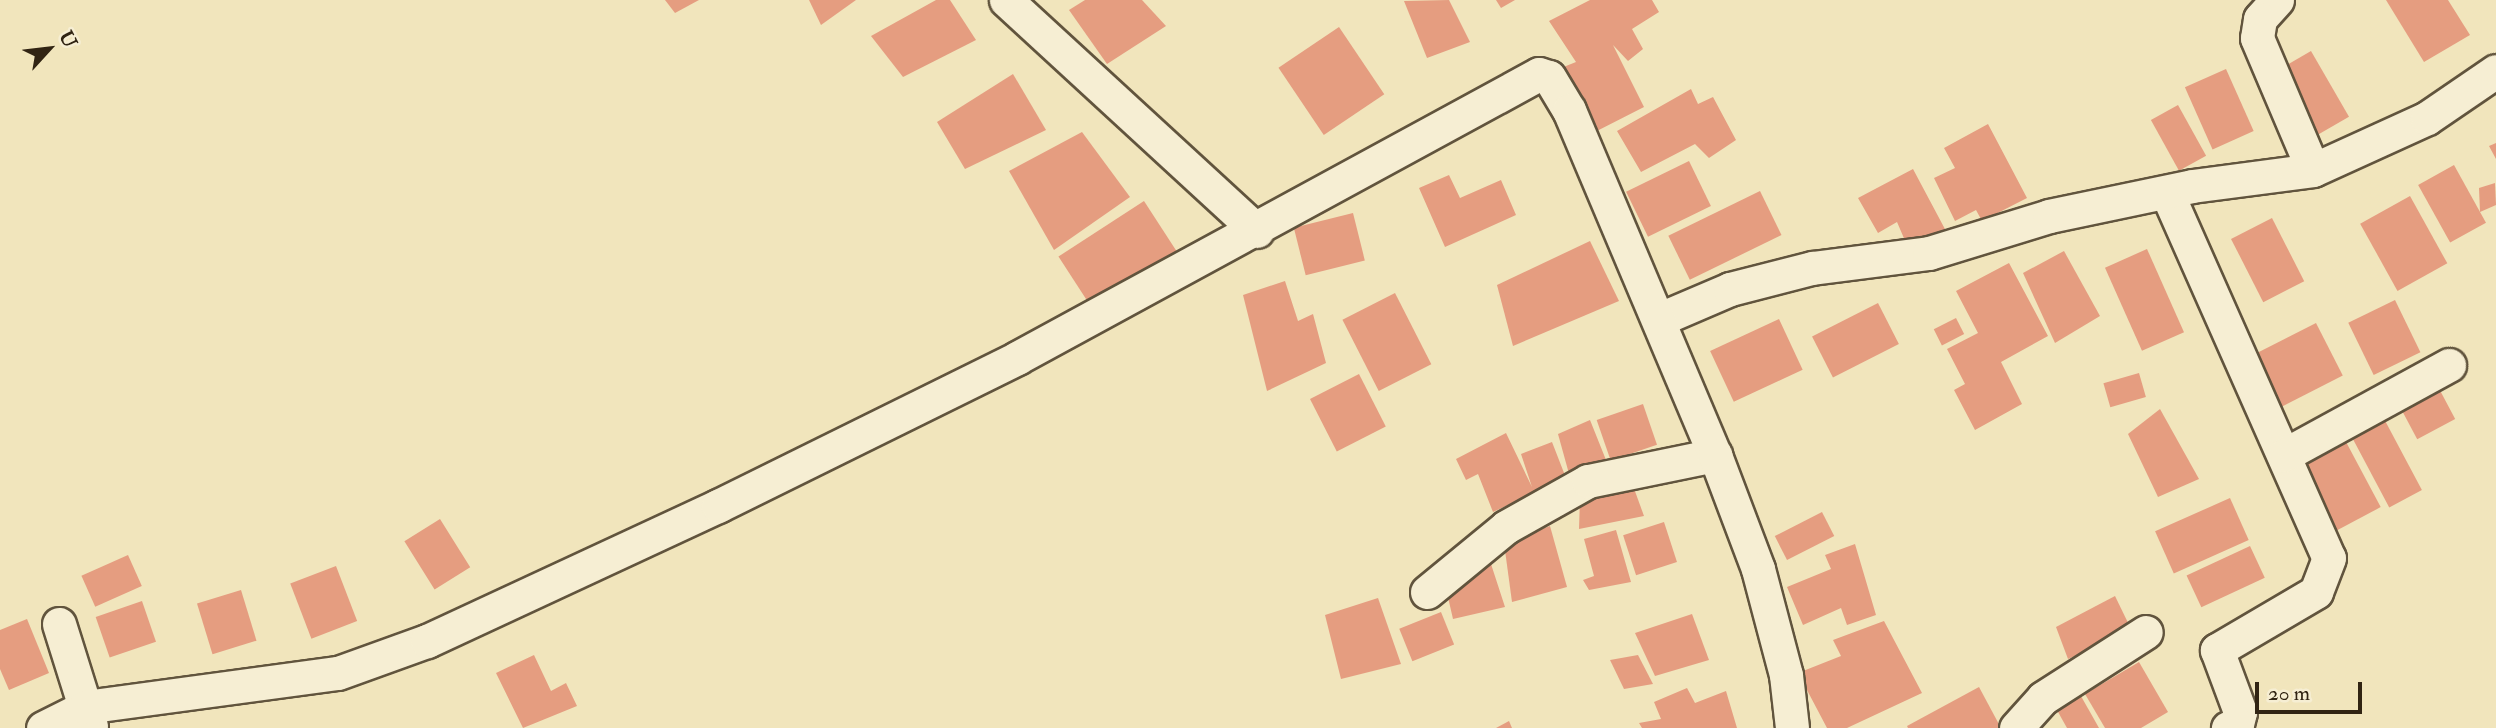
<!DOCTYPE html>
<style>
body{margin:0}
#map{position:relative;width:2496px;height:728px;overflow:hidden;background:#f1e5bc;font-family:"IM FELL Double Pica",serif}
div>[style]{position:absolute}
.building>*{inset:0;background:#e59d80;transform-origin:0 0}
.roads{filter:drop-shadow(2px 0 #61543d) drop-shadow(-2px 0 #61543d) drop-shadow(0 2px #61543d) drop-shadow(0 -2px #61543d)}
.street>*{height:33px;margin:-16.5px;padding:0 16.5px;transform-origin:16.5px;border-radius:16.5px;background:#f6eed3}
span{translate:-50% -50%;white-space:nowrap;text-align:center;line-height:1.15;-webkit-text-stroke:6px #f6eed3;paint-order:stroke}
.north{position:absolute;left:14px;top:14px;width:70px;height:70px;-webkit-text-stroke:5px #f6eed3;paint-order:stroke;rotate:63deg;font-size:19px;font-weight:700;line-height:28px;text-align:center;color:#312413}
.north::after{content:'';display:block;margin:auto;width:24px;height:32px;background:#312413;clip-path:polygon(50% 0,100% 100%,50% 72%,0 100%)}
.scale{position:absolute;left:2255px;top:682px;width:107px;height:32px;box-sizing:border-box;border:4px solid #312413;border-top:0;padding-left:9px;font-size:21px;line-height:24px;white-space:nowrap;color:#312413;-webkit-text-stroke:5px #f6eed3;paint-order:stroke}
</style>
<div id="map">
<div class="building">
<i style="clip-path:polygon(665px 0,699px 0,675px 13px)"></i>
<i style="clip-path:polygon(809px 0,856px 0,821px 25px)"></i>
<i style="clip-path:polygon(936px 0,950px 0,976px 40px,903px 77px,871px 36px)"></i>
<i style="clip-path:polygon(1085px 0,1142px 0,1166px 26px,1107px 64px,1069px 10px)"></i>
<i style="clip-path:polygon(1449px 0,1470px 42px,1427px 58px,1404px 1px)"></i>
<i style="clip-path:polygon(1496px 0,1515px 0,1501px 8px)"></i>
<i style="clip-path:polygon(1590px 0,1652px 0,1659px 12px,1632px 29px,1643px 49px,1628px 61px,1613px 45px,1644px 107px,1589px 135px,1561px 68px,1576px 62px,1549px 21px)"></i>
<i style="clip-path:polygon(2386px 0,2448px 0,2470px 35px,2424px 62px)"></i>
<i style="left:1339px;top:27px;width:81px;height:73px;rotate:56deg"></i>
<i style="left:2311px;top:51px;width:76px;height:43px;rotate:60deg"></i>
<i style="left:2226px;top:69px;width:68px;height:45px;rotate:66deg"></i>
<i style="clip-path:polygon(1013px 74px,1046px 130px,965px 169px,937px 122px)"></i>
<i style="clip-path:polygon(1691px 89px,1698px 104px,1713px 97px,1736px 140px,1709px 158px,1695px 144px,1641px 172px,1617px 131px)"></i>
<i style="left:2178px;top:105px;width:58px;height:31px;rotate:61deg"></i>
<i style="clip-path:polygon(1988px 124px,2027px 198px,1982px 221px,1976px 210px,1955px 221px,1934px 178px,1955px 168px,1944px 148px)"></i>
<i style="clip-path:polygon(1082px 132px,1130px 197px,1054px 250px,1009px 171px)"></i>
<i style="clip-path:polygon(2496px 143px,2496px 159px,2489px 146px)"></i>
<i style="left:1689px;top:161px;width:50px;height:70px;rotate:64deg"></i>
<i style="left:2454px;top:165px;width:66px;height:41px;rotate:61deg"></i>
<i style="clip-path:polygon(1913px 169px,1946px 231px,1909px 250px,1897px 222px,1878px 233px,1858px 198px)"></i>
<i style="clip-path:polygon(1449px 175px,1460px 198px,1501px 180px,1516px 215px,1445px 247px,1419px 188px)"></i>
<i style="clip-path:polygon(2495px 183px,2496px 205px,2480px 212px,2479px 188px)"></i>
<i style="left:1760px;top:191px;width:49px;height:102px;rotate:64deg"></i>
<i style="left:2410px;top:196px;width:77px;height:57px;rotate:61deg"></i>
<i style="left:1144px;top:201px;width:70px;height:102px;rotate:57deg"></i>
<i style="left:1353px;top:213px;width:49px;height:61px;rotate:76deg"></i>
<i style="left:2272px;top:218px;width:71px;height:46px;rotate:63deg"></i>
<i style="clip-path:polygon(1590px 241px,1619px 301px,1513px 346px,1497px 285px)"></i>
<i style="left:2147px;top:249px;width:91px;height:46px;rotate:66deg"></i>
<i style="clip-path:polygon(2064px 251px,2100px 316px,2055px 343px,2023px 273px)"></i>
<i style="clip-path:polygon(2009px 263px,2048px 336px,2001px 362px,2022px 404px,1975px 430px,1954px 390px,1965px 384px,1947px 349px,1978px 333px,1956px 291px)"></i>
<i style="clip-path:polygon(1285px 281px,1298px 321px,1313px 314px,1326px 363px,1267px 391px,1243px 295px)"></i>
<i style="left:1395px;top:293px;width:80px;height:59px;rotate:63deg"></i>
<i style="left:2395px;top:300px;width:58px;height:52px;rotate:64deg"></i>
<i style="left:1878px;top:303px;width:46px;height:74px;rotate:63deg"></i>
<i style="left:1956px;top:318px;width:18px;height:25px;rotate:63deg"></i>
<i style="left:1779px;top:319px;width:56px;height:76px;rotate:65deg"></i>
<i style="left:2316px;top:323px;width:59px;height:74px;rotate:63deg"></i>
<i style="left:2139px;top:373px;width:25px;height:37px;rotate:74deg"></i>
<i style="left:1359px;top:374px;width:59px;height:55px;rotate:63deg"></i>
<i style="left:2435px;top:381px;width:43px;height:43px;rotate:62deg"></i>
<i style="left:1643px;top:404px;width:43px;height:49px;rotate:71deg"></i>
<i style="clip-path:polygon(2160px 409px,2199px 479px,2158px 497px,2128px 434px)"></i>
<i style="left:2382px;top:415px;width:85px;height:37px;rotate:62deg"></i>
<i style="clip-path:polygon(1590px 420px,1608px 465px,1571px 481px,1558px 434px)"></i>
<i style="clip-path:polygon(1506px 433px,1532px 487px,1521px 454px,1552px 442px,1566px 478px,1493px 512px,1478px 474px,1466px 480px,1456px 459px)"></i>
<i style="left:2345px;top:440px;width:76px;height:52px;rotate:62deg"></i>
<i style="clip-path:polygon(1632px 483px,1644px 516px,1579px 529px,1580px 497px)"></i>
<i style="left:2230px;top:498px;width:46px;height:82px;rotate:66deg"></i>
<i style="left:1822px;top:512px;width:27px;height:53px;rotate:63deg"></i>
<i style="left:440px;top:519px;width:57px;height:42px;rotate:58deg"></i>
<i style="left:1664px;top:522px;width:42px;height:43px;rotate:72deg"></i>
<i style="clip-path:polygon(1550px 526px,1567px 587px,1512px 602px,1504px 543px)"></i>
<i style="clip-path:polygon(1616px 530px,1631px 582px,1589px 590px,1583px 580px,1594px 576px,1584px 539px)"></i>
<i style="clip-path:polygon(1855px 544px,1876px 615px,1847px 625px,1841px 608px,1803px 625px,1787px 587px,1831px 569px,1825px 555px)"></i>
<i style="left:2250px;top:546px;width:35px;height:70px;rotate:65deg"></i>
<i style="left:128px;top:555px;width:34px;height:51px;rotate:66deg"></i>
<i style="clip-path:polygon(1491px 564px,1505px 607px,1453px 619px,1447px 593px,1457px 589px,1456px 574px)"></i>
<i style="left:336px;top:566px;width:59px;height:49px;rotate:69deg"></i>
<i style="left:241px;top:590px;width:53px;height:46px;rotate:73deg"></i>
<i style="clip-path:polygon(2115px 596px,2132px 631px,2068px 659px,2056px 627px)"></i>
<i style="clip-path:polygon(1378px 598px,1401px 664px,1341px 679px,1325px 615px)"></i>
<i style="left:142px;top:601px;width:43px;height:49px;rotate:71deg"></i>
<i style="left:1441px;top:612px;width:35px;height:45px;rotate:68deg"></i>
<i style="clip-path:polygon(1692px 614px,1709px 660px,1655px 676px,1635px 633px)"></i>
<i style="clip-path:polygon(27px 619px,49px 673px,9px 690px,0 669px,0 630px)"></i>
<i style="clip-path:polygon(1884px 621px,1922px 693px,1847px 728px,1827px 728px,1798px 673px,1841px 656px,1833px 640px)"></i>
<i style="clip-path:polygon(534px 655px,551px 691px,566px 683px,577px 706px,523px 728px,496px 673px)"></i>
<i style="clip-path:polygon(1638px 655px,1653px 684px,1624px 689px,1610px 660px)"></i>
<i style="clip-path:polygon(2139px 662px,2168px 712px,2141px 728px,2105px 728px,2085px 694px)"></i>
<i style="clip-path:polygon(1979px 687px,2001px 728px,1908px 728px,1907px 726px)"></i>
<i style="clip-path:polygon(1687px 688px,1695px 703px,1726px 691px,1737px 728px,1642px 728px,1639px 723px,1661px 719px,1654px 702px)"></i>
<i style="clip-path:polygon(2077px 689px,2099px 728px,2067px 728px,2053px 703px)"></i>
<i style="clip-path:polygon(1509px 721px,1512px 728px,1496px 728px)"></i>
</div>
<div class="roads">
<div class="street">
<i style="left:1006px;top:0;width:341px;rotate:42.6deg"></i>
<i style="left:2277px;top:0;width:25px;rotate:132deg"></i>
<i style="left:2260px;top:19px;width:19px;rotate:99deg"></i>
<i style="left:2257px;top:38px;width:143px;rotate:67deg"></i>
<i style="left:2167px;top:193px;width:399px;rotate:66.1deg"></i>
<i style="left:2329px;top:558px;width:36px;rotate:111deg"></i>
<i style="left:2316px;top:592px;width:115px;rotate:149.6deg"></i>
<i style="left:2217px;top:650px;width:66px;rotate:69.6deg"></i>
<i style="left:2240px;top:712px;width:12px;rotate:104deg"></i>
<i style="left:2237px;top:724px;width:10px;rotate:156deg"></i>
<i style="left:1660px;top:319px;width:76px;rotate:-23.2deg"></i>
<i style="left:1730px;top:289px;width:85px;rotate:-14.4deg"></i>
<i style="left:1812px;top:268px;width:118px;rotate:-7.3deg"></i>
<i style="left:1929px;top:253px;width:126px;rotate:-17.1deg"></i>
<i style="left:2049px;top:216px;width:146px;rotate:-11.8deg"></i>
<i style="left:2192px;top:186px;width:122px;rotate:-7.5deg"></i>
<i style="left:2313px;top:170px;width:125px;rotate:-24.5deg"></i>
<i style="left:2427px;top:118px;width:83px;rotate:-34.3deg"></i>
<i style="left:2284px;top:455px;width:188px;rotate:-28.6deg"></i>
<i style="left:1427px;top:592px;width:102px;rotate:-39.4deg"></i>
<i style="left:1506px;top:527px;width:94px;rotate:-29.3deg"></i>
<i style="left:1588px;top:481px;width:130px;rotate:-11.6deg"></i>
<i style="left:59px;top:624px;width:107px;rotate:72.6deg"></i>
<i style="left:43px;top:728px;width:47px;rotate:-26.6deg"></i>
<i style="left:85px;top:707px;width:255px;rotate:-7.7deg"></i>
<i style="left:338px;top:673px;width:95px;rotate:-19.8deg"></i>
<i style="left:427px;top:641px;width:321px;rotate:-24.9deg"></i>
<i style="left:718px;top:506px;width:334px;rotate:-26.3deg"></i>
<i style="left:1017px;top:358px;width:594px;rotate:-28.55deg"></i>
<i style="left:1539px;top:74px;width:10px;rotate:17deg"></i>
<i style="left:1549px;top:77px;width:39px;rotate:59deg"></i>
<i style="left:1569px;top:110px;width:375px;rotate:67.1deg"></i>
<i style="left:1715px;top:455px;width:122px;rotate:69.3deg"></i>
<i style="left:1758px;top:569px;width:110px;rotate:75.2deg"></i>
<i style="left:1786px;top:675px;width:53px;rotate:83.5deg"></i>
<i style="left:2016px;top:728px;width:40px;rotate:-48deg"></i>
<i style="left:2043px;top:698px;width:122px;rotate:-32.7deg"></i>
</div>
</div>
<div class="north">U</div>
<div class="scale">20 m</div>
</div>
